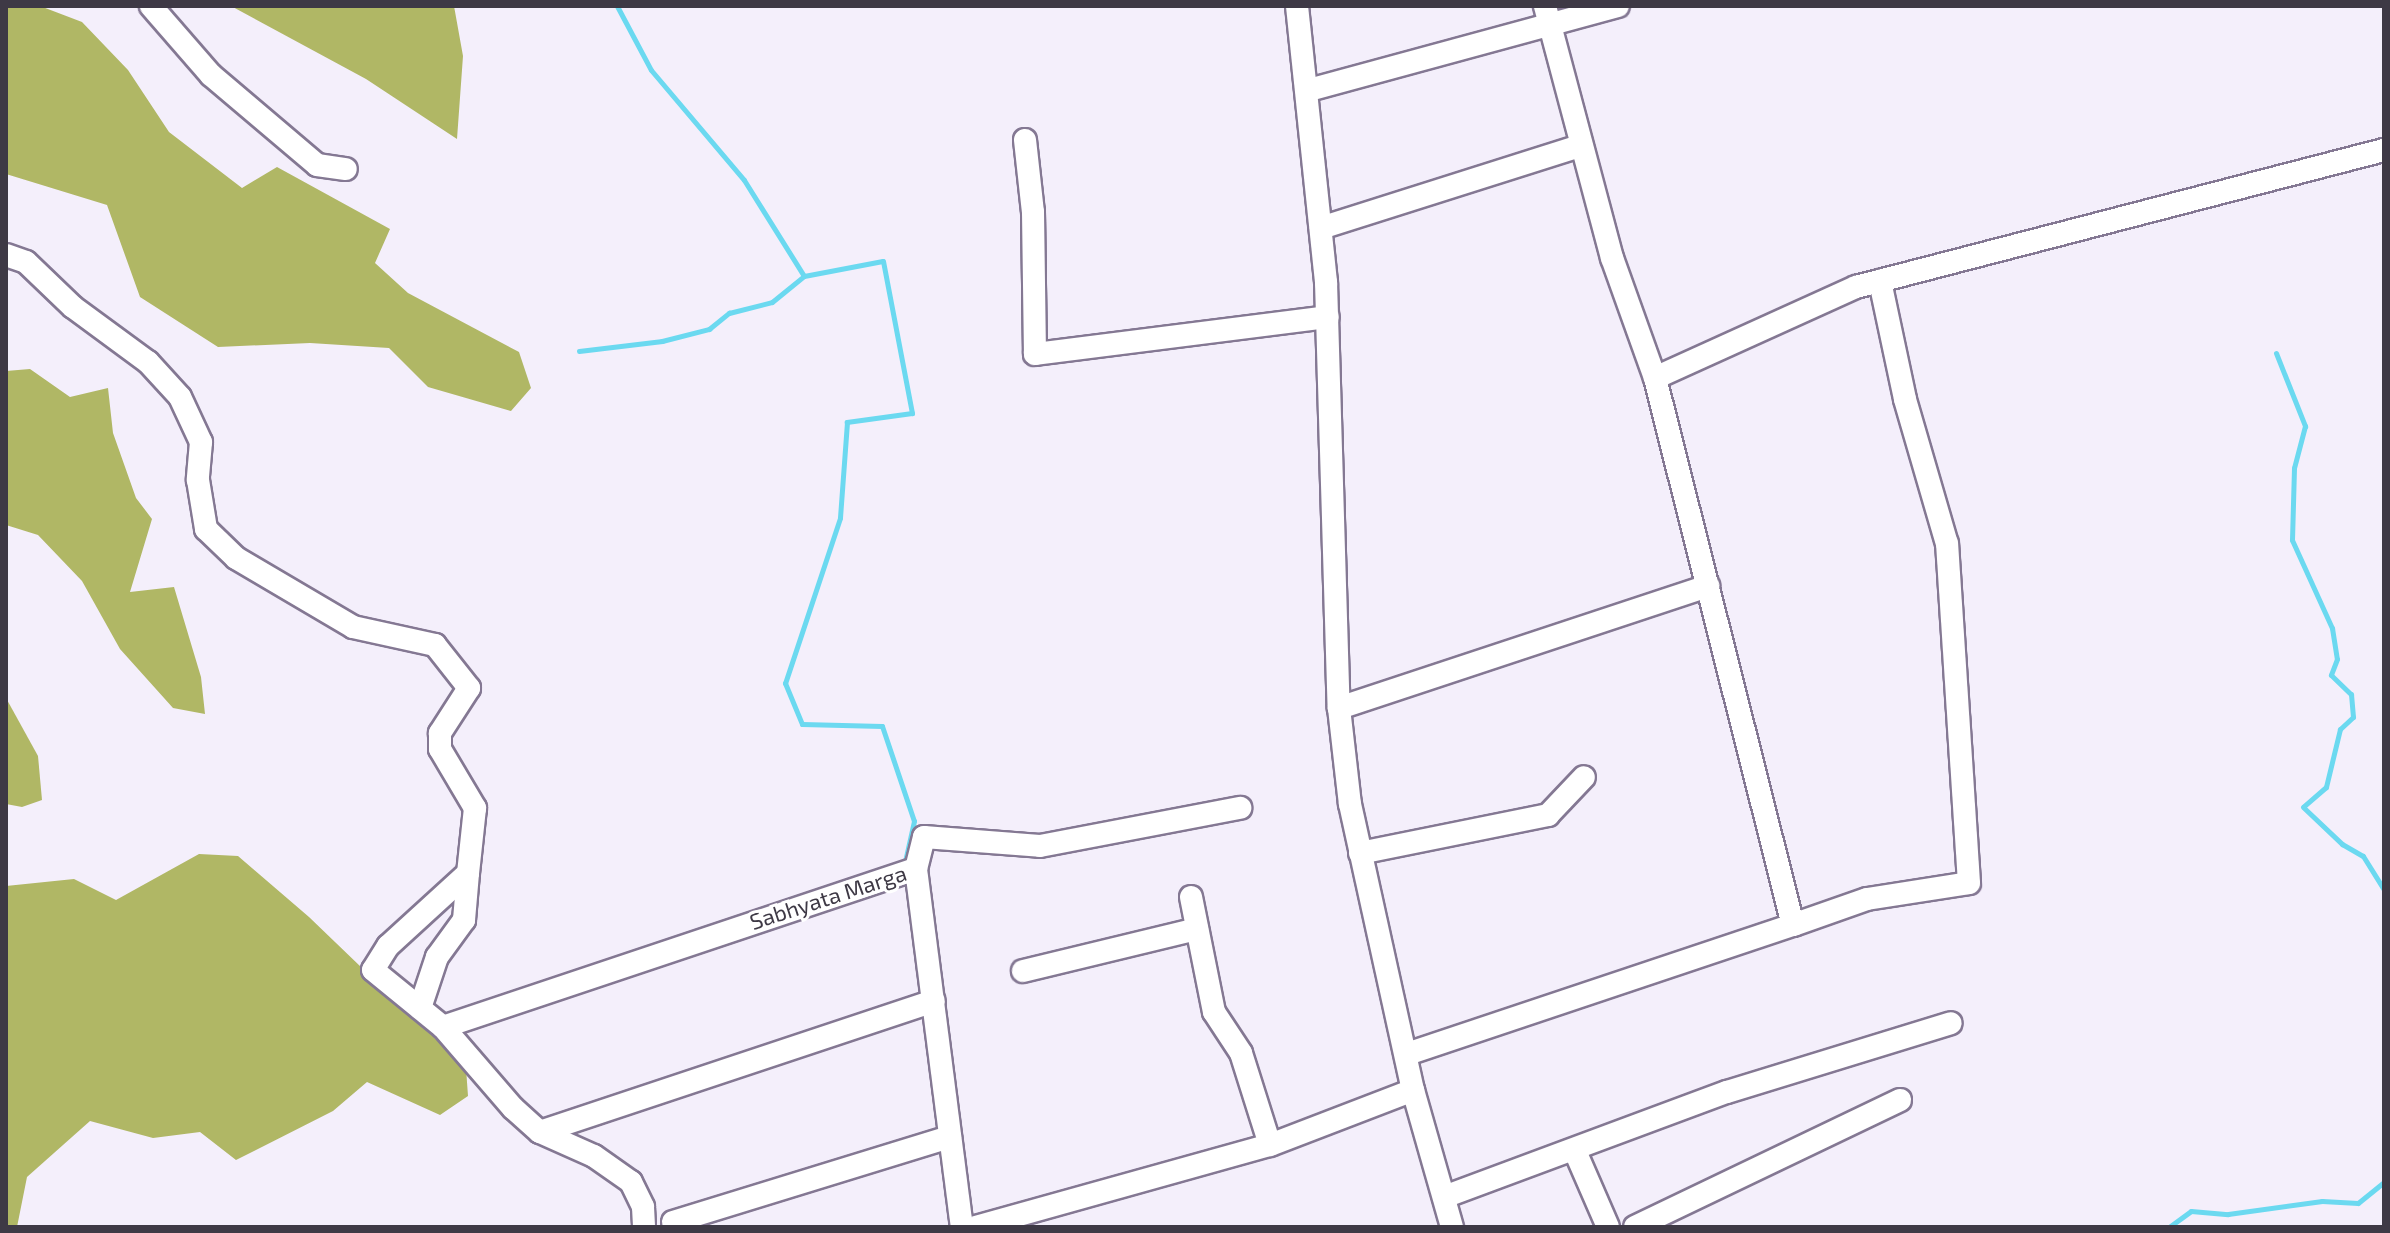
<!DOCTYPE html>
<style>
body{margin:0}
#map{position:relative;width:2390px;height:1233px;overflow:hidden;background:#f4effb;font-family:"Exo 2",sans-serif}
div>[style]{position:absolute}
.forest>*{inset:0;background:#b0b765}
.stream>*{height:5px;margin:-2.5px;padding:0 2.5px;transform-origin:2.5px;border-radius:2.5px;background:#6bd9f0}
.roads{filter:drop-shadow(2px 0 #847893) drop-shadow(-2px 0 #847893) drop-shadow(0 2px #847893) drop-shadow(0 -2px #847893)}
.minor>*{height:22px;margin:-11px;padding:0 11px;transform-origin:11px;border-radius:11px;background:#fff}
span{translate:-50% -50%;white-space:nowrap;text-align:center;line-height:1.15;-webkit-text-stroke:6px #fff;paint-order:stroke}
.street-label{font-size:22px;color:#3e3945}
.frame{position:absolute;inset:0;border:8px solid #3e3945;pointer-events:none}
</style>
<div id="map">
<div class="forest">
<i style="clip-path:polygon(6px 6px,40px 6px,82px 22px,128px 70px,169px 132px,242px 188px,277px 167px,390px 229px,375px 263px,408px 293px,519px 352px,531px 388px,511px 411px,428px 387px,389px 348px,310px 343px,218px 347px,140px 297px,107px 205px,6px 174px)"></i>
<i style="clip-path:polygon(231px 6px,454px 6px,463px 56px,457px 139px,366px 79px)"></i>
<i style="clip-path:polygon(30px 369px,70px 397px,108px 388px,113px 433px,136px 498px,152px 519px,130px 592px,174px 587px,201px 677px,205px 714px,173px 708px,120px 649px,82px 581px,38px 535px,6px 525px,6px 371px)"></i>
<i style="clip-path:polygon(6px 698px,38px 756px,42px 800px,22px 807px,6px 804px)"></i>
<i style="clip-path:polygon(199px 854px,238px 856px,309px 917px,466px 1068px,468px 1096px,440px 1115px,367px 1082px,333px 1111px,236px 1160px,200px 1132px,153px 1138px,90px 1121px,27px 1177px,17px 1227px,6px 1227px,6px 886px,74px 879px,116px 900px)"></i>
</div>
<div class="stream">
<i style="left:617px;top:6px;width:72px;rotate:62deg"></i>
<i style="left:651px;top:70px;width:144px;rotate:49.8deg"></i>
<i style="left:744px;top:180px;width:113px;rotate:58deg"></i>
<i style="left:804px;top:276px;width:80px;rotate:-10.8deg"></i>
<i style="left:883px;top:261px;width:155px;rotate:79.2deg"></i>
<i style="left:912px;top:413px;width:66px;rotate:172.1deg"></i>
<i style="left:847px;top:422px;width:96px;rotate:94.2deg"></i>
<i style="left:840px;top:518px;width:174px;rotate:108.4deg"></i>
<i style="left:785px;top:683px;width:44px;rotate:67.5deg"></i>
<i style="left:802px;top:724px;width:80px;rotate:1.4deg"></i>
<i style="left:882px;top:726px;width:100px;rotate:71.4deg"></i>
<i style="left:914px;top:821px;width:46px;rotate:102.5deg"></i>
<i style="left:579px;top:351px;width:84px;rotate:-6.9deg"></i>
<i style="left:662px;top:341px;width:49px;rotate:-14.3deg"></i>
<i style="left:709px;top:329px;width:26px;rotate:-39deg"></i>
<i style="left:729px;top:313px;width:44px;rotate:-14.3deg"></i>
<i style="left:772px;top:302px;width:41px;rotate:-39.1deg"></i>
<i style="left:2276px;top:353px;width:79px;rotate:68.3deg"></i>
<i style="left:2305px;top:426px;width:43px;rotate:104.7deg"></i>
<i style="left:2294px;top:468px;width:72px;rotate:91.6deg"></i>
<i style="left:2292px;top:540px;width:97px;rotate:65.6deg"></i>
<i style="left:2332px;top:628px;width:31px;rotate:81deg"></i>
<i style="left:2337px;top:659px;width:17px;rotate:111deg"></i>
<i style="left:2331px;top:675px;width:28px;rotate:44deg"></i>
<i style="left:2351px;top:694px;width:23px;rotate:85deg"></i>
<i style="left:2353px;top:717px;width:18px;rotate:137deg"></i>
<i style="left:2340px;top:729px;width:60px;rotate:103.6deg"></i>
<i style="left:2326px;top:787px;width:30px;rotate:139deg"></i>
<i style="left:2303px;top:807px;width:54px;rotate:43.5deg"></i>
<i style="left:2342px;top:844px;width:24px;rotate:30deg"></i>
<i style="left:2363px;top:856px;width:39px;rotate:58deg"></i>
<i style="left:2169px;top:1227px;width:27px;rotate:-36deg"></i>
<i style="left:2191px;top:1211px;width:37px;rotate:5deg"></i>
<i style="left:2228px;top:1214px;width:95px;rotate:-7.9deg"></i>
<i style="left:2322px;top:1201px;width:36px;rotate:3deg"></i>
<i style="left:2358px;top:1203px;width:33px;rotate:-39deg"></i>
</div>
<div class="roads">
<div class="minor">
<i style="left:151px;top:6px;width:91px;rotate:49deg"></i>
<i style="left:211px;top:75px;width:139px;rotate:40.3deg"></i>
<i style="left:317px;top:165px;width:29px;rotate:8deg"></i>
<i style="left:1297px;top:6px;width:278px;rotate:84deg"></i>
<i style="left:1326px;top:282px;width:426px;rotate:88.3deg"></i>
<i style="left:1339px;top:708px;width:97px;rotate:83.5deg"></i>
<i style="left:1350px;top:804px;width:293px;rotate:77.6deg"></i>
<i style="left:1413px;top:1090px;width:142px;rotate:74.1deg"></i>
<i style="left:1309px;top:90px;width:320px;rotate:-15.2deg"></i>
<i style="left:1025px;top:140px;width:72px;rotate:83.7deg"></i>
<i style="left:1033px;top:212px;width:142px;rotate:89.2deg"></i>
<i style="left:1035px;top:354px;width:295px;rotate:-7.2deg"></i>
<i style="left:1321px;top:228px;width:272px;rotate:-17.6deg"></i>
<i style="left:6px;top:255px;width:21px;rotate:19deg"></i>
<i style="left:26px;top:262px;width:65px;rotate:43.8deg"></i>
<i style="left:73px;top:307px;width:93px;rotate:36.3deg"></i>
<i style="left:148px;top:362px;width:47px;rotate:47.6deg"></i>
<i style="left:180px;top:397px;width:50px;rotate:65deg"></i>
<i style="left:201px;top:442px;width:38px;rotate:95deg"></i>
<i style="left:198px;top:480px;width:50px;rotate:80.7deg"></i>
<i style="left:206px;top:529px;width:42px;rotate:44deg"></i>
<i style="left:236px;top:558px;width:136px;rotate:30.5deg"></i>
<i style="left:353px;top:627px;width:84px;rotate:12.4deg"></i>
<i style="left:435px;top:645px;width:55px;rotate:51.7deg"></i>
<i style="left:469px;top:688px;width:54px;rotate:122.8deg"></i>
<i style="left:440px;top:733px;width:16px;rotate:90deg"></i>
<i style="left:440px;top:749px;width:69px;rotate:59.3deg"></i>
<i style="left:475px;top:808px;width:65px;rotate:96.1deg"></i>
<i style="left:468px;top:873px;width:108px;rotate:137.6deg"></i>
<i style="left:388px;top:946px;width:28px;rotate:122deg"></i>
<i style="left:373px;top:970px;width:90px;rotate:39.2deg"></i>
<i style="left:443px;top:1027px;width:107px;rotate:49.2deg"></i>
<i style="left:513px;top:1108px;width:36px;rotate:42deg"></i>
<i style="left:540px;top:1132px;width:59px;rotate:24deg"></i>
<i style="left:594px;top:1156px;width:45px;rotate:35.1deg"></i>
<i style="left:631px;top:1182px;width:28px;rotate:64deg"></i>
<i style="left:643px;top:1207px;width:20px;rotate:87deg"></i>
<i style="left:1655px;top:378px;width:221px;rotate:-24.4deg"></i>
<i style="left:1856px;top:287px;width:545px;rotate:-14.55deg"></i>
<i style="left:1339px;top:708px;width:389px;rotate:-18.3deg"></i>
<i style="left:1360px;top:853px;width:192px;rotate:-11.4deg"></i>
<i style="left:1548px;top:815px;width:52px;rotate:-46.5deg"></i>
<i style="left:916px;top:869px;width:33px;rotate:-76deg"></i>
<i style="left:924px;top:837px;width:116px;rotate:4.4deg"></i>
<i style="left:1040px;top:846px;width:204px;rotate:-10.8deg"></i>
<i style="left:1191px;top:897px;width:117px;rotate:78.7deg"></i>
<i style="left:1214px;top:1012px;width:49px;rotate:56.6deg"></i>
<i style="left:1241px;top:1053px;width:96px;rotate:72.5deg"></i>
<i style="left:1793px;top:925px;width:78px;rotate:-19.4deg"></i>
<i style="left:1867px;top:899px;width:103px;rotate:-8.9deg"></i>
<i style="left:1969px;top:883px;width:340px;rotate:-93.7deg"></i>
<i style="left:1947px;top:544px;width:151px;rotate:-106.2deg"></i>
<i style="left:1905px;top:399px;width:121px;rotate:-102deg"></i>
<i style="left:1023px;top:971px;width:179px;rotate:-13.6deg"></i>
<i style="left:420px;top:1008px;width:54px;rotate:-71.6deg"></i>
<i style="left:437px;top:957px;width:46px;rotate:-53.9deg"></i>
<i style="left:464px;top:920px;width:47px;rotate:-85.1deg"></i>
<i style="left:443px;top:1027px;width:499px;rotate:-18.5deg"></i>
<i style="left:916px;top:869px;width:361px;rotate:82.7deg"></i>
<i style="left:1407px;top:1054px;width:407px;rotate:-18.5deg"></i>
<i style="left:1793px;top:925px;width:564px;rotate:-104.16deg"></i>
<i style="left:1655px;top:378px;width:127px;rotate:-109.7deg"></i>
<i style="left:1612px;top:258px;width:261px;rotate:-104.9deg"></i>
<i style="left:540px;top:1132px;width:415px;rotate:-18.4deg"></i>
<i style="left:1575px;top:1151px;width:83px;rotate:66.5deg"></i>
<i style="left:1444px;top:1197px;width:302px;rotate:-20.4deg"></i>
<i style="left:1727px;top:1092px;width:234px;rotate:-17.1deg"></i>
<i style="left:673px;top:1222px;width:290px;rotate:-17.1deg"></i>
<i style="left:976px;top:1227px;width:305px;rotate:-15.6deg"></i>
<i style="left:1270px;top:1145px;width:153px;rotate:-21deg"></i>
<i style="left:1635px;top:1227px;width:294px;rotate:-25.6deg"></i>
</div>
</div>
<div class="street-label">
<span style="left:828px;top:897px;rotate:-18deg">Sabhyata Marga</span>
</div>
<div class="frame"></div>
</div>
